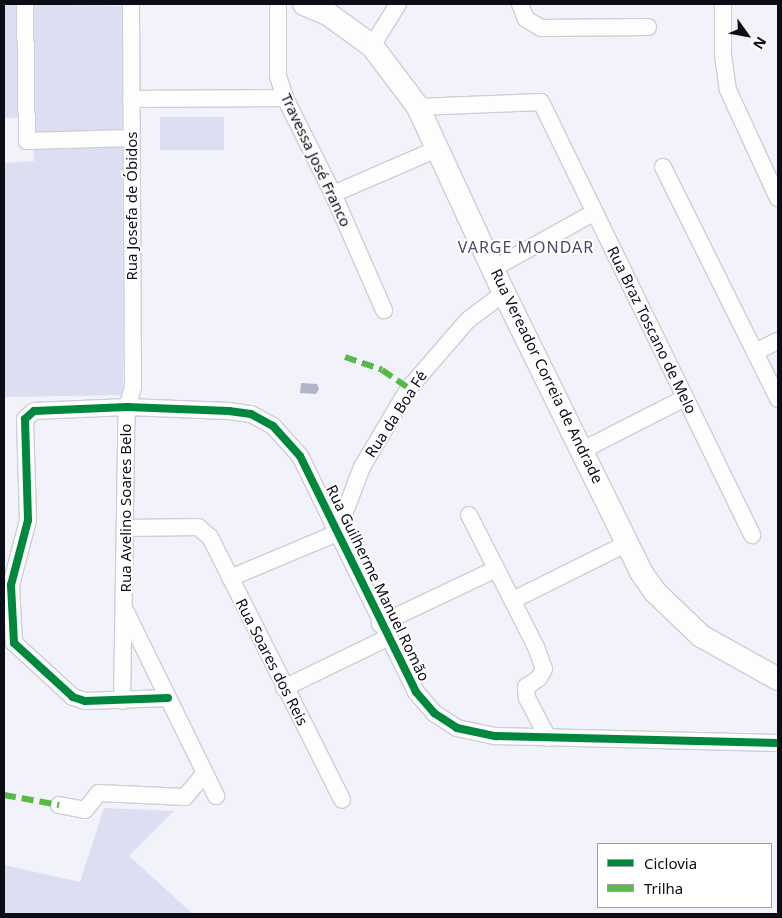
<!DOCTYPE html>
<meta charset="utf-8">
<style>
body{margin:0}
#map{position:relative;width:782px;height:918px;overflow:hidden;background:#f2f2fa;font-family:"Noto Sans",sans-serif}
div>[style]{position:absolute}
.green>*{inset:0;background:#dddef1;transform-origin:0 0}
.water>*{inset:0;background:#b3b4ca}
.roads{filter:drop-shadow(1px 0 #ceced9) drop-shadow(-1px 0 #ceced9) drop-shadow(0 1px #ceced9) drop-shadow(0 -1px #ceced9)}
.street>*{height:16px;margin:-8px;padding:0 8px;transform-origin:8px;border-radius:8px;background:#fdfdfe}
.secondary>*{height:22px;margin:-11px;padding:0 11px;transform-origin:11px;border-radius:11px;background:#fdfdfe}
.quiet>*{height:6px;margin-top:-3px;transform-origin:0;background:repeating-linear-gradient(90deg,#58b947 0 12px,transparent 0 18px)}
.cycleway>*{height:8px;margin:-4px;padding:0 4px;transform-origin:4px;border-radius:4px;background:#00873e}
span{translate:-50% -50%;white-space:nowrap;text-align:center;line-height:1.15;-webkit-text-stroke:4px #fff;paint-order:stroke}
.street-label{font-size:15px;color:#0d0d18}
.neighbourhood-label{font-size:16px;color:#4b4c69;letter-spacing:1px}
.frame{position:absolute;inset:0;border:5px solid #0d0d18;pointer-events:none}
.legend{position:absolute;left:597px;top:843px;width:175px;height:65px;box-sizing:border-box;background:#fff;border:1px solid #9e9ea3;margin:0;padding:6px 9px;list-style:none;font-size:15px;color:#0d0d18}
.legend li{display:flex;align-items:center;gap:10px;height:25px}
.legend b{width:25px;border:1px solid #9e9ea3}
.north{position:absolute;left:722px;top:10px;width:50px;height:50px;-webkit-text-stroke:4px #fff;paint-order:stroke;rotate:122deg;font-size:14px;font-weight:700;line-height:20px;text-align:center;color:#0d0d18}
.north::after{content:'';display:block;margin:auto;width:18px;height:22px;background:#0d0d18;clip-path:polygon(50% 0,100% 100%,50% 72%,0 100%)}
</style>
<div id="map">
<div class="green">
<i style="clip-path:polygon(4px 4px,122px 6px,123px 392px,121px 395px,4px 397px,4px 163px,34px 161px,32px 117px,4px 118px)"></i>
<i style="left:160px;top:117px;width:64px;height:33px"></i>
<i style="clip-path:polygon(104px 808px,174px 811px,129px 856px,193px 914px,4px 914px,4px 865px,80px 882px)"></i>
</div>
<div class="water">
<i style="clip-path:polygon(301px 383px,317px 384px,319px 389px,316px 394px,300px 393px)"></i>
</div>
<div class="roads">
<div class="street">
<i style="left:25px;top:4px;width:137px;rotate:89.2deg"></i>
<i style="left:27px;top:141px;width:104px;rotate:-1.7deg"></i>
<i style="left:278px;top:4px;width:72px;rotate:90deg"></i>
<i style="left:278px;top:76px;width:23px;rotate:72deg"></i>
<i style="left:285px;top:98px;width:107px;rotate:63.4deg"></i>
<i style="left:333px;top:194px;width:127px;rotate:66.3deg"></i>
<i style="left:520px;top:4px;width:16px;rotate:68deg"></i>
<i style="left:526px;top:19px;width:17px;rotate:31deg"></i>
<i style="left:541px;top:28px;width:107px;rotate:-0.5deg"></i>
<i style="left:723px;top:4px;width:51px;rotate:90deg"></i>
<i style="left:723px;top:55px;width:35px;rotate:82deg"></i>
<i style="left:728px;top:90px;width:119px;rotate:65.2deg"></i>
<i style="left:372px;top:46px;width:49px;rotate:-58.2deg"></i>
<i style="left:131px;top:99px;width:154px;rotate:-0.4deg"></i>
<i style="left:418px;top:107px;width:123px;rotate:-2.3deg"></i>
<i style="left:541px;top:102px;width:482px;rotate:64deg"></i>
<i style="left:663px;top:167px;width:259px;rotate:63.6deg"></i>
<i style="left:333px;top:194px;width:113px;rotate:-23.4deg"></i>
<i style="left:494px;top:268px;width:115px;rotate:-29deg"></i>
<i style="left:755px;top:352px;width:25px;rotate:-26deg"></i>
<i style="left:583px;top:450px;width:114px;rotate:-27deg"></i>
<i style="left:469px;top:515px;width:148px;rotate:63.1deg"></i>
<i style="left:536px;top:647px;width:23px;rotate:70deg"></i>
<i style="left:544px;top:669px;width:10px;rotate:119deg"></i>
<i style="left:539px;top:678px;width:16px;rotate:145deg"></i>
<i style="left:526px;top:687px;width:11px;rotate:85deg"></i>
<i style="left:527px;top:698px;width:45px;rotate:62.3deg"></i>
<i style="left:125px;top:528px;width:73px;rotate:-0.8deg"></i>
<i style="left:198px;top:527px;width:16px;rotate:40deg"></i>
<i style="left:210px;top:537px;width:294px;rotate:63.3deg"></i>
<i style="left:230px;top:578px;width:116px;rotate:-22.8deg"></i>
<i style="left:337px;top:533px;width:71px;rotate:-69.3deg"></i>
<i style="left:362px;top:467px;width:92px;rotate:-59.3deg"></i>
<i style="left:409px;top:388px;width:90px;rotate:-49.1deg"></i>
<i style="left:468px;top:320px;width:45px;rotate:-36.9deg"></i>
<i style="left:513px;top:600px;width:128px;rotate:-26.4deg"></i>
<i style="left:126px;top:612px;width:205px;rotate:63.9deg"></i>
<i style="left:380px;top:624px;width:128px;rotate:-25.4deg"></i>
<i style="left:284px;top:688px;width:114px;rotate:-25.9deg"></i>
<i style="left:168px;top:698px;width:83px;rotate:177.9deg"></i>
<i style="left:85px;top:701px;width:13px;rotate:-162deg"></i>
<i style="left:73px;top:697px;width:80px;rotate:-137.5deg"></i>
<i style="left:14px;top:643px;width:58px;rotate:-93deg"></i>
<i style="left:11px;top:585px;width:67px;rotate:-75.3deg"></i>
<i style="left:28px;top:520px;width:101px;rotate:-91.7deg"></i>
<i style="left:25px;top:419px;width:12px;rotate:-42deg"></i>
<i style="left:34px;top:411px;width:93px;rotate:-2.5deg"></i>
<i style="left:127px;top:407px;width:102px;rotate:2.2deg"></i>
<i style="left:229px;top:411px;width:22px;rotate:8deg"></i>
<i style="left:251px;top:414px;width:25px;rotate:29deg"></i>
<i style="left:273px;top:426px;width:40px;rotate:48deg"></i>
<i style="left:300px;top:456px;width:263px;rotate:63.8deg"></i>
<i style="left:416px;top:692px;width:28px;rotate:49deg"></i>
<i style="left:434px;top:713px;width:27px;rotate:33deg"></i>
<i style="left:457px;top:728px;width:40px;rotate:12deg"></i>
<i style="left:496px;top:736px;width:282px;rotate:1.4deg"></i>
<i style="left:122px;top:701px;width:266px;rotate:-89.1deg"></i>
<i style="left:126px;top:435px;width:28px;rotate:-88deg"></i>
<i style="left:127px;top:407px;width:21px;rotate:-73deg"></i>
<i style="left:133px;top:387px;width:383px;rotate:-90.3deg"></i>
<i style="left:59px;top:805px;width:26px;rotate:11deg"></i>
<i style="left:85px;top:810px;width:22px;rotate:-51deg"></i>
<i style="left:99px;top:793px;width:86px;rotate:2.7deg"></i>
<i style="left:185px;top:797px;width:31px;rotate:-50deg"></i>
</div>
<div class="secondary">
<i style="left:304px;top:4px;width:26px;rotate:23deg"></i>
<i style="left:328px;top:14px;width:54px;rotate:36deg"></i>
<i style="left:372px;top:46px;width:76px;rotate:53deg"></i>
<i style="left:418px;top:107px;width:205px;rotate:65.2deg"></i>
<i style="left:504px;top:293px;width:311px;rotate:63.8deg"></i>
<i style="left:641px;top:572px;width:24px;rotate:55deg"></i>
<i style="left:655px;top:592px;width:64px;rotate:43.7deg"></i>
<i style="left:701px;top:636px;width:88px;rotate:29.2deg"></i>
</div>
</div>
<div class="quiet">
<i style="left:345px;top:357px;width:39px;rotate:19deg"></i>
<i style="left:382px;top:370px;width:32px;rotate:34deg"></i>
<i style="left:4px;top:795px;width:56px;rotate:10.3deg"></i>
</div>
<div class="cycleway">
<i style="left:168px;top:698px;width:83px;rotate:177.9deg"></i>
<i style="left:85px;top:701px;width:13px;rotate:-162deg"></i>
<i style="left:73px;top:697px;width:80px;rotate:-137.5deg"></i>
<i style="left:14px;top:643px;width:58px;rotate:-93deg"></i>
<i style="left:11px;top:585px;width:67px;rotate:-75.3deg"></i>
<i style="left:28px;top:520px;width:101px;rotate:-91.7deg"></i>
<i style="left:25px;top:419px;width:12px;rotate:-42deg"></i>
<i style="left:34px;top:411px;width:93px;rotate:-2.5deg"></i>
<i style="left:127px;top:407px;width:102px;rotate:2.2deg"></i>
<i style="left:229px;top:411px;width:22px;rotate:8deg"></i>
<i style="left:251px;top:414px;width:25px;rotate:29deg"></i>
<i style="left:273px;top:426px;width:40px;rotate:48deg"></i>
<i style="left:300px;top:456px;width:263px;rotate:63.8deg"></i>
<i style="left:416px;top:692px;width:28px;rotate:49deg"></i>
<i style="left:434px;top:713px;width:27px;rotate:33deg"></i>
<i style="left:457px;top:728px;width:40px;rotate:12deg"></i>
<i style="left:496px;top:736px;width:282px;rotate:1.4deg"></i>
</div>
<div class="street-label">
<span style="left:316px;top:160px;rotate:65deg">Travessa José Franco</span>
<span style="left:132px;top:206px;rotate:-90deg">Rua Josefa de Óbidos</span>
<span style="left:652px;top:330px;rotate:64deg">Rua Braz Toscano de Melo</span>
<span style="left:547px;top:376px;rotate:64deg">Rua Vereador Correia de Andrade</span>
<span style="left:396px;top:414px;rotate:-57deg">Rua da Boa Fé</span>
<span style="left:126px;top:508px;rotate:-90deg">Rua Avelino Soares Belo</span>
<span style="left:378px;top:583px;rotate:64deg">Rua Guilherme Manuel Romão</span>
<span style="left:272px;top:662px;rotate:63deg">Rua Soares dos Reis</span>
</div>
<div class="neighbourhood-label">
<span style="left:526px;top:247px">VARGE MONDAR</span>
</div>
<div class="frame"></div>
<ul class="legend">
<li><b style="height:6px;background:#00873e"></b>Ciclovia</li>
<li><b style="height:6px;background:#58b947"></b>Trilha</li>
</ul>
<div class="north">N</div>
</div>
